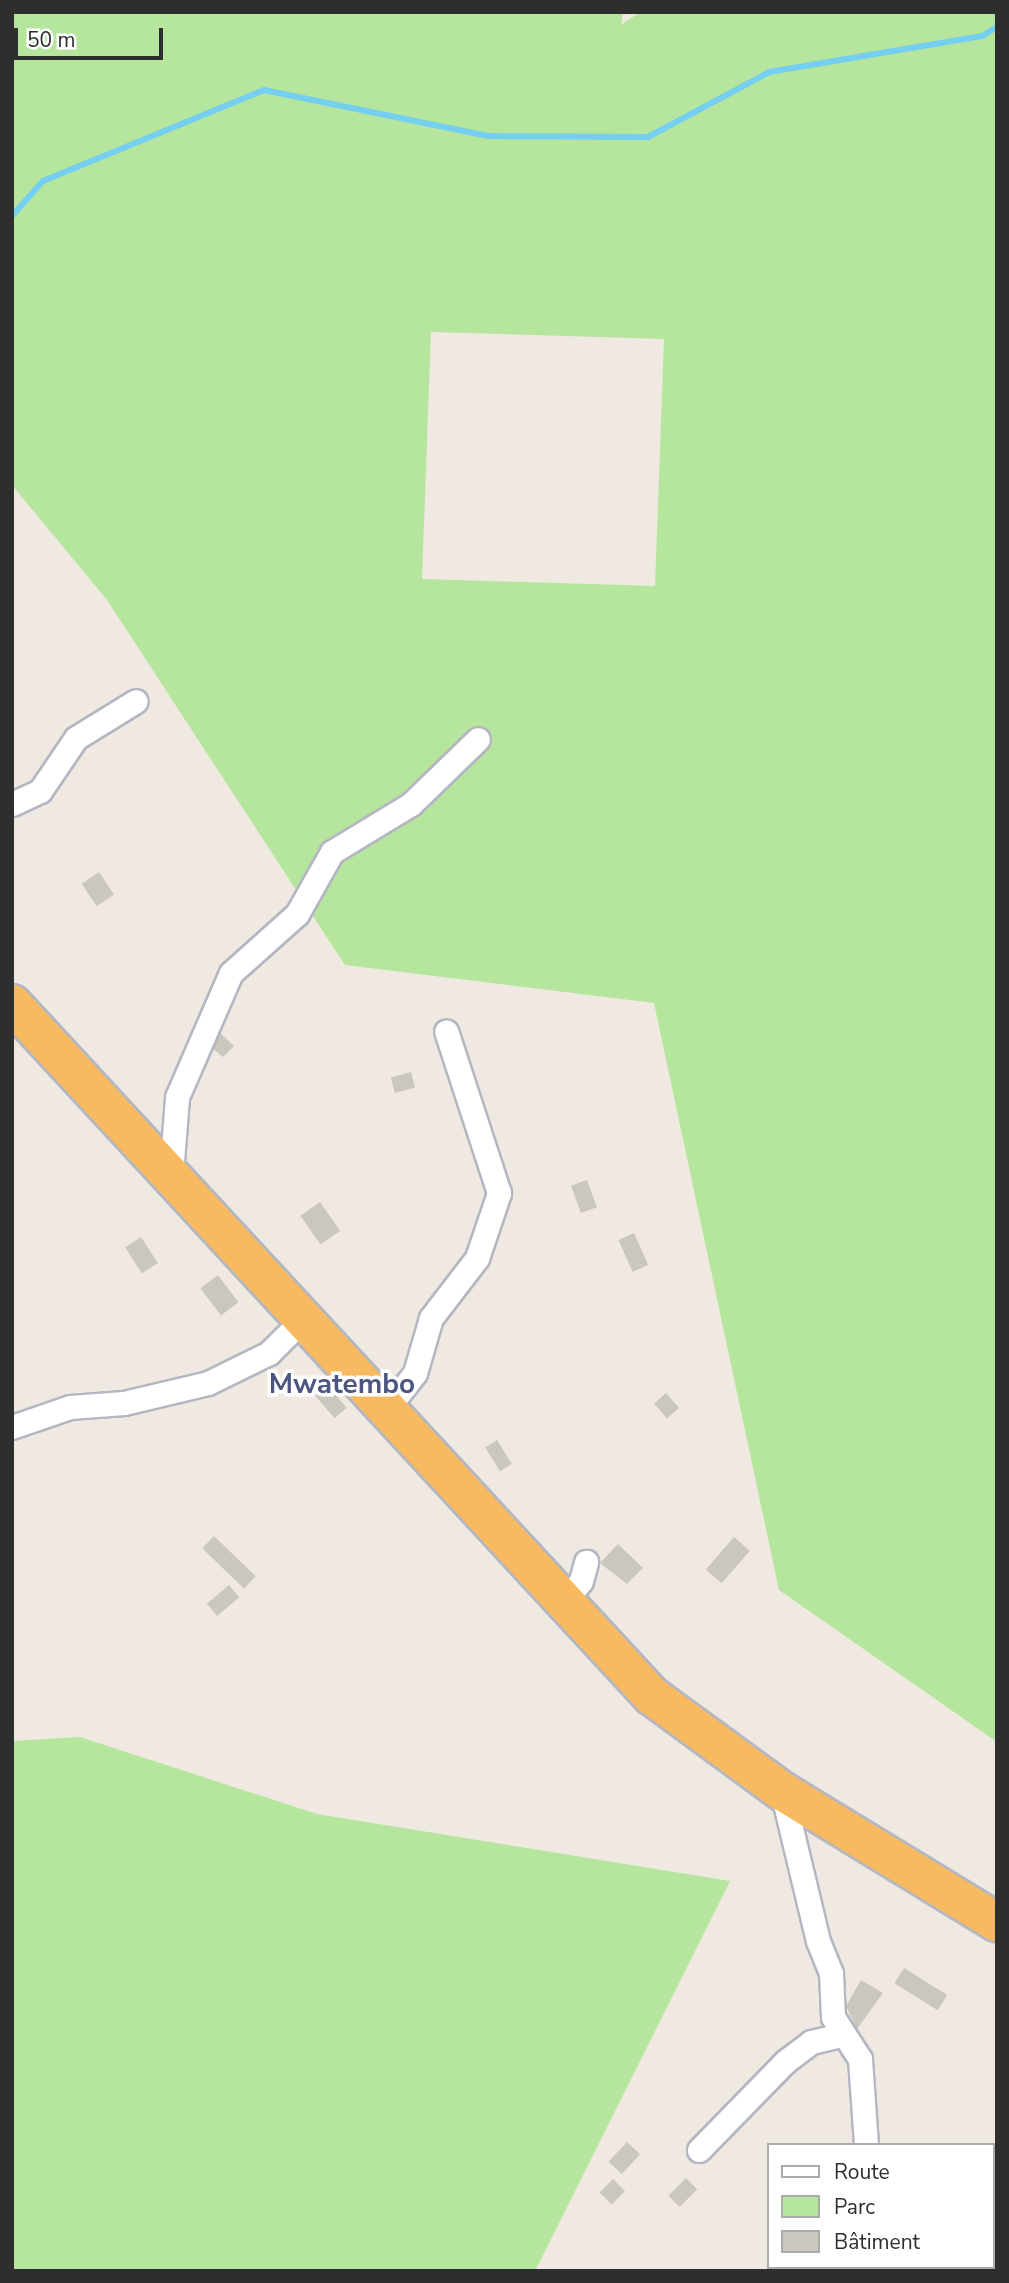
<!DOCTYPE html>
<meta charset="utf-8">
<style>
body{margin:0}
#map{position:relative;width:1009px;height:2283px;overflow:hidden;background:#efe9e1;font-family:"Nunito Sans",sans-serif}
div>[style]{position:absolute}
.green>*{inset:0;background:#b6e59e}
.stream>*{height:6px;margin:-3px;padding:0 3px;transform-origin:3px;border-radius:3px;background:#75cff0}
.building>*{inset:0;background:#cbc7bf;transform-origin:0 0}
.roads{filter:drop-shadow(2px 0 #b4b7c1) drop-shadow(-2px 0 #b4b7c1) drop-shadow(0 2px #b4b7c1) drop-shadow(0 -2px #b4b7c1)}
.minor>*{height:23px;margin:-11.5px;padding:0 11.5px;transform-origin:11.5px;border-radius:11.5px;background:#fff}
.trunk>*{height:38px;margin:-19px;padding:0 19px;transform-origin:19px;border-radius:19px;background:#f8ba60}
span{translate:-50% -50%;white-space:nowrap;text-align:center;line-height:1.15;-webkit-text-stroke:7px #fff;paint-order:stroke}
.quarter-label{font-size:28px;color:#4d5680;font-weight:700}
.frame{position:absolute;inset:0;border:14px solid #2e2e2e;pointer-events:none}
.legend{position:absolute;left:767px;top:2143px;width:228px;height:126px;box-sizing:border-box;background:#fff;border:2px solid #ababab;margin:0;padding:9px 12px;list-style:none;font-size:21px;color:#2e2e2e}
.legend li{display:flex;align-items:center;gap:14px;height:35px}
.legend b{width:35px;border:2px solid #ababab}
.scale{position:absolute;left:14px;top:28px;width:149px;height:32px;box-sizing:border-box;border:4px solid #2e2e2e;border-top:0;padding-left:9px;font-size:21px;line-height:24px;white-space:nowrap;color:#2e2e2e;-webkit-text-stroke:5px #fff;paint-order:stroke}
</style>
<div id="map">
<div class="green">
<i style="clip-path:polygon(evenodd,12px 12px,623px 12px,621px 25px,640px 12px,997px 12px,997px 1742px,779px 1590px,654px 1003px,345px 965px,107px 600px,12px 485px,12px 12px,431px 332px,664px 339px,655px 586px,422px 579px,431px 332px)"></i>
<i style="clip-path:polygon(80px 1737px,317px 1814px,730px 1881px,535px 2271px,12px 2271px,12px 1741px)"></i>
</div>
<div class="stream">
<i style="left:12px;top:216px;width:47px;rotate:-48.5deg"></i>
<i style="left:43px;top:181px;width:239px;rotate:-22.4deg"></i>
<i style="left:264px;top:90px;width:230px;rotate:11.6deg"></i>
<i style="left:489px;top:136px;width:159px;rotate:0.4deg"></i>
<i style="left:648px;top:137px;width:137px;rotate:-28.2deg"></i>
<i style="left:769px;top:72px;width:216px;rotate:-9.6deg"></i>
<i style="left:982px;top:36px;width:17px;rotate:-31deg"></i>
</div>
<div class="building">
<i style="left:99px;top:872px;width:27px;height:21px;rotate:56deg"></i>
<i style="clip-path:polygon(220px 1033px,234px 1046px,223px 1057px,213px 1049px)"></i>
<i style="left:411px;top:1072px;width:16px;height:21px;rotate:75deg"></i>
<i style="left:587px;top:1180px;width:29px;height:17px;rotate:70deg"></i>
<i style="left:320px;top:1202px;width:35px;height:24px;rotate:55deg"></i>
<i style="left:634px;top:1233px;width:35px;height:17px;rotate:66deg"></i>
<i style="left:141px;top:1237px;width:31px;height:19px;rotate:57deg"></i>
<i style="left:218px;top:1275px;width:34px;height:22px;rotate:53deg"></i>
<i style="left:327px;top:1385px;width:30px;height:16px;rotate:49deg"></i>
<i style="left:666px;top:1393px;width:20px;height:16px;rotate:49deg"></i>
<i style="left:497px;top:1440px;width:28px;height:14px;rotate:58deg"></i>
<i style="left:214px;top:1536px;width:58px;height:17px;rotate:44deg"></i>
<i style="left:734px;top:1537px;width:21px;height:43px;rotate:41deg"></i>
<i style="clip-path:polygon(618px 1544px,643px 1568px,627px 1584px,600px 1563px)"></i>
<i style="left:229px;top:1585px;width:16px;height:29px;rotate:50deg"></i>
<i style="left:904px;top:1968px;width:51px;height:18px;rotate:32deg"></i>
<i style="clip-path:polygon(861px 1980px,883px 1993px,857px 2029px,846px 2006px)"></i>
<i style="left:627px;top:2142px;width:18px;height:27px;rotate:43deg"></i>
<i style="left:686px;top:2178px;width:16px;height:25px;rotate:45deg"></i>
<i style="left:613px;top:2179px;width:17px;height:19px;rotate:45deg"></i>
</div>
<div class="roads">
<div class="minor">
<i style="left:12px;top:804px;width:31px;rotate:-25deg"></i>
<i style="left:40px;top:791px;width:64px;rotate:-55.8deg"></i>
<i style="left:76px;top:738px;width:70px;rotate:-31.7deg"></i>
<i style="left:171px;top:1174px;width:77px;rotate:-85.5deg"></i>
<i style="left:177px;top:1097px;width:135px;rotate:-66.5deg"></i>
<i style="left:231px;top:973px;width:89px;rotate:-41.8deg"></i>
<i style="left:297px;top:914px;width:71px;rotate:-60.6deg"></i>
<i style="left:332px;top:852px;width:92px;rotate:-31.3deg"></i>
<i style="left:411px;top:804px;width:93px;rotate:-44.1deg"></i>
<i style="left:385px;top:1411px;width:48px;rotate:-51.7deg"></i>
<i style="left:415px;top:1373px;width:57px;rotate:-73.8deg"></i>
<i style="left:431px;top:1318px;width:76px;rotate:-52.5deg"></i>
<i style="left:477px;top:1258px;width:69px;rotate:-71.3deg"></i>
<i style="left:499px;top:1193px;width:170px;rotate:-108.1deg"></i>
<i style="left:12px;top:1427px;width:61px;rotate:-19deg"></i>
<i style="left:70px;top:1407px;width:54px;rotate:-4.2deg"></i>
<i style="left:124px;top:1403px;width:86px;rotate:-13.4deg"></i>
<i style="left:208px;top:1383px;width:68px;rotate:-26.2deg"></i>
<i style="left:269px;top:1353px;width:44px;rotate:-45deg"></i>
<i style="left:566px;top:1600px;width:24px;rotate:-52deg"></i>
<i style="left:581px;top:1581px;width:20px;rotate:-75deg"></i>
<i style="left:782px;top:1791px;width:154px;rotate:76.5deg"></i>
<i style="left:818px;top:1941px;width:35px;rotate:68deg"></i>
<i style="left:831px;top:1973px;width:44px;rotate:87.4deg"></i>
<i style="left:833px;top:2017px;width:50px;rotate:57.3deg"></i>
<i style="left:860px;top:2059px;width:86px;rotate:86deg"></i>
<i style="left:699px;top:2150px;width:124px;rotate:-45.7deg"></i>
<i style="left:786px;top:2061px;width:31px;rotate:-37deg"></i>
<i style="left:811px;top:2042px;width:32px;rotate:-13deg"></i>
<i style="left:864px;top:2271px;width:4px;rotate:-76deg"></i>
</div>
<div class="trunk">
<i style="left:12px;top:1004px;width:943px;rotate:47.24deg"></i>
<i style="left:652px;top:1696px;width:161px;rotate:36.2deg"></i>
<i style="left:782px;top:1791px;width:252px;rotate:31.4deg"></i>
</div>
</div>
<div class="quarter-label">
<span style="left:342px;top:1384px">Mwatembo</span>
</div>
<div class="frame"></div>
<ul class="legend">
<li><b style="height:9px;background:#fff"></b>Route</li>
<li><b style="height:19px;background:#b6e59e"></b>Parc</li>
<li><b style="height:19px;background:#cbc7bf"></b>Bâtiment</li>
</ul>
<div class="scale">50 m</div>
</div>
